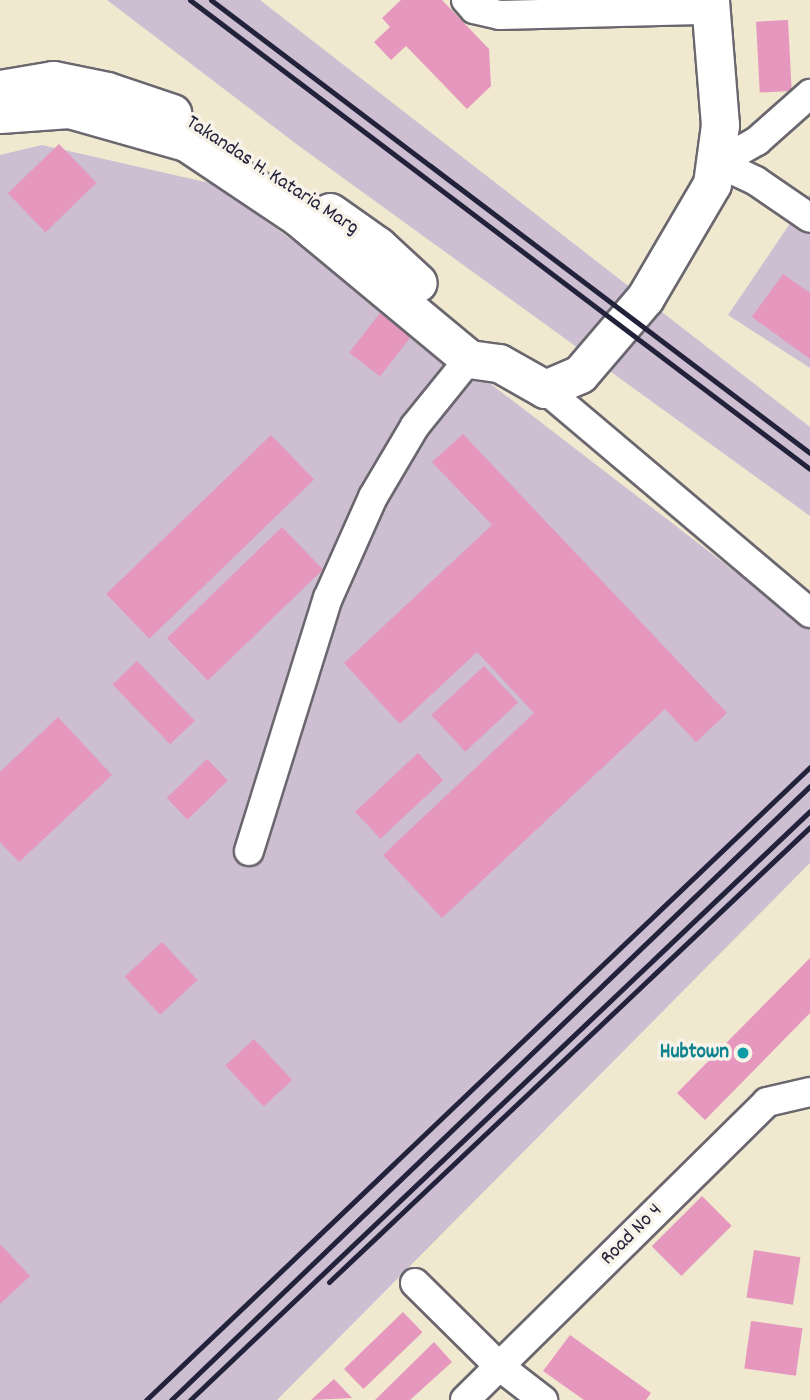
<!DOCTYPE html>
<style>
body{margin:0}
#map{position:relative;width:810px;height:1400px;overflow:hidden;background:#f1e8d0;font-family:Dekko,sans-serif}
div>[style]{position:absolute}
.industrial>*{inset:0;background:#cdbed2}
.building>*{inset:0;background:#e597bd;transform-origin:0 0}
.roads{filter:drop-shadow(2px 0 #6a676f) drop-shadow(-2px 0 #6a676f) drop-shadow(0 2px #6a676f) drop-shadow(0 -2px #6a676f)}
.minor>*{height:28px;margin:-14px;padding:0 14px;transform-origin:14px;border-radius:14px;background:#fff}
.major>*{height:37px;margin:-18.5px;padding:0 18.5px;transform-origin:18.5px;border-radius:18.5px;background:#fff}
.rail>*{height:5px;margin:-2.5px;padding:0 2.5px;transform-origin:2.5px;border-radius:2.5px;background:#22223b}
.dots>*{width:19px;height:19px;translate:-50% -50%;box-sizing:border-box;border:4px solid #f7f3e8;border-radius:50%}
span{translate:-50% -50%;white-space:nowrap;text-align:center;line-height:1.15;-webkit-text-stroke:7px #f7f3e8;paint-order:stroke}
.street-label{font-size:21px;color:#22223b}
.culture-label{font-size:21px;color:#0d838f;font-weight:700}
.right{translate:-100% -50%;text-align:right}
</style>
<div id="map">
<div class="industrial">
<i style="clip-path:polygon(107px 0,260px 0,810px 427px,810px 516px,299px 146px)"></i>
<i style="clip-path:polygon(42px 145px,214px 184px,461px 361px,810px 629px,810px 863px,277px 1400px,0 1400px,0 155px)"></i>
<i style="clip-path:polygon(810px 194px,810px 368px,728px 315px)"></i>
</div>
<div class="building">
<i style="clip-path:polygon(401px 0,442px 0,489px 49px,491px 86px,467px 109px,406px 46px,391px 60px,374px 42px,390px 27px,382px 18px)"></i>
<i style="left:788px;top:20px;width:71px;height:32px;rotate:87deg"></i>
<i style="left:59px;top:144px;width:54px;height:71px;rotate:46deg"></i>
<i style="clip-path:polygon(783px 274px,810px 293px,810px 359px,752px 317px)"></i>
<i style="left:380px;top:313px;width:39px;height:50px;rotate:38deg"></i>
<i style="clip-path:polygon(463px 434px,727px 713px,696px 742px,665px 709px,442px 918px,383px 855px,534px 713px,477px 652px,400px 724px,344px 663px,492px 525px,432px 462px)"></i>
<i style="left:271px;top:435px;width:62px;height:229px;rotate:46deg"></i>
<i style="left:282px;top:527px;width:59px;height:160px;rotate:46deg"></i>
<i style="left:137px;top:661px;width:83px;height:34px;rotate:46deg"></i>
<i style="left:484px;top:666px;width:50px;height:72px;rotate:47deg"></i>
<i style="clip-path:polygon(58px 717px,112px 775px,19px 862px,0 842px,0 772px)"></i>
<i style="left:418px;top:753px;width:37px;height:86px;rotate:47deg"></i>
<i style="left:207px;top:759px;width:30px;height:56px;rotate:46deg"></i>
<i style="left:162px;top:942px;width:52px;height:51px;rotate:47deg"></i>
<i style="clip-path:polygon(810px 958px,810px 1013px,705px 1120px,677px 1093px)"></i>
<i style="left:254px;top:1039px;width:56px;height:39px;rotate:47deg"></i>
<i style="left:702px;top:1196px;width:42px;height:71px;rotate:45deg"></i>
<i style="clip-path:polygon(0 1244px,30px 1276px,0 1304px)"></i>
<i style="left:754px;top:1250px;width:47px;height:48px;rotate:9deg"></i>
<i style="left:403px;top:1312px;width:28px;height:82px;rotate:46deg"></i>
<i style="left:751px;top:1321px;width:52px;height:48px;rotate:8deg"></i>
<i style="clip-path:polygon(570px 1335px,651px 1393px,646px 1400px,584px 1400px,543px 1371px)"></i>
<i style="clip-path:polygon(434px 1342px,452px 1362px,410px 1400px,375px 1400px)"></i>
<i style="clip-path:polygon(334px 1379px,352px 1398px,311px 1400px)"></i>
</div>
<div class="roads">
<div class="minor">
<i style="left:466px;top:0;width:12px;rotate:48deg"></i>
<i style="left:474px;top:9px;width:27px;rotate:13deg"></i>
<i style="left:500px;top:15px;width:210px;rotate:-1.4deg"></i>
<i style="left:718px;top:163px;width:45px;rotate:-29.4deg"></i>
<i style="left:757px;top:141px;width:71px;rotate:-41.6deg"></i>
<i style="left:718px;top:163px;width:42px;rotate:25.3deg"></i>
<i style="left:756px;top:181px;width:65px;rotate:34.4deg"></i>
<i style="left:545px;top:389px;width:347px;rotate:40.2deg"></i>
<i style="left:249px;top:851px;width:265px;rotate:-72.7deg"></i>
<i style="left:328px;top:598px;width:111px;rotate:-66deg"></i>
<i style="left:373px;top:497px;width:82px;rotate:-59.4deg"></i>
<i style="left:415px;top:426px;width:86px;rotate:-51.1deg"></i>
<i style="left:415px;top:1283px;width:118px;rotate:44.7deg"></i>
<i style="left:499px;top:1366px;width:56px;rotate:37.7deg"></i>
<i style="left:465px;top:1400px;width:424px;rotate:-44.6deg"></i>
<i style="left:767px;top:1102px;width:44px;rotate:-13.1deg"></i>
</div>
<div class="major">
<i style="left:0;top:89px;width:54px;rotate:-9.6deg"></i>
<i style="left:53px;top:80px;width:55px;rotate:11.5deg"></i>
<i style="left:107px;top:91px;width:69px;rotate:18.7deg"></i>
<i style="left:0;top:114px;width:69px;rotate:-4.1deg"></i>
<i style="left:69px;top:109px;width:122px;rotate:15.8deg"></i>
<i style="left:186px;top:142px;width:135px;rotate:33.8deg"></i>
<i style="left:298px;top:217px;width:222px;rotate:39.7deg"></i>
<i style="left:469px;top:359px;width:30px;rotate:8deg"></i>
<i style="left:499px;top:363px;width:53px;rotate:29.5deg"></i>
<i style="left:545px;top:389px;width:38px;rotate:-23deg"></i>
<i style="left:580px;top:374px;width:100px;rotate:-49.5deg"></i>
<i style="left:645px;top:298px;width:132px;rotate:-59.6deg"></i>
<i style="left:712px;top:184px;width:60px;rotate:-82.3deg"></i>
<i style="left:720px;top:125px;width:125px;rotate:-94.6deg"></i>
<i style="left:330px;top:212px;width:59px;rotate:35.3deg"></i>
<i style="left:378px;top:246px;width:54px;rotate:42.8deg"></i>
</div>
</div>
<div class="rail">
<i style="left:190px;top:0;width:777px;rotate:37.11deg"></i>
<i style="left:211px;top:0;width:751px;rotate:37.1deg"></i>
<i style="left:329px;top:1282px;width:662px;rotate:-43.41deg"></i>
<i style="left:146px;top:1400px;width:917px;rotate:-43.63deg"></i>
<i style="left:171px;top:1400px;width:886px;rotate:-43.86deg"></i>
<i style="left:190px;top:1400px;width:855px;rotate:-43.53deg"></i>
</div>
<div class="dots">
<i style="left:743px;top:1053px;background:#0f9aa8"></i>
</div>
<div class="street-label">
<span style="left:272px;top:176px;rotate:33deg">Takandas H. Kataria Marg</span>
<span style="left:632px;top:1235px;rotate:-45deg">Road No 4</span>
</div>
<div class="culture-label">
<span class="right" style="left:729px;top:1053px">Hubtown</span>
</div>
</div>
